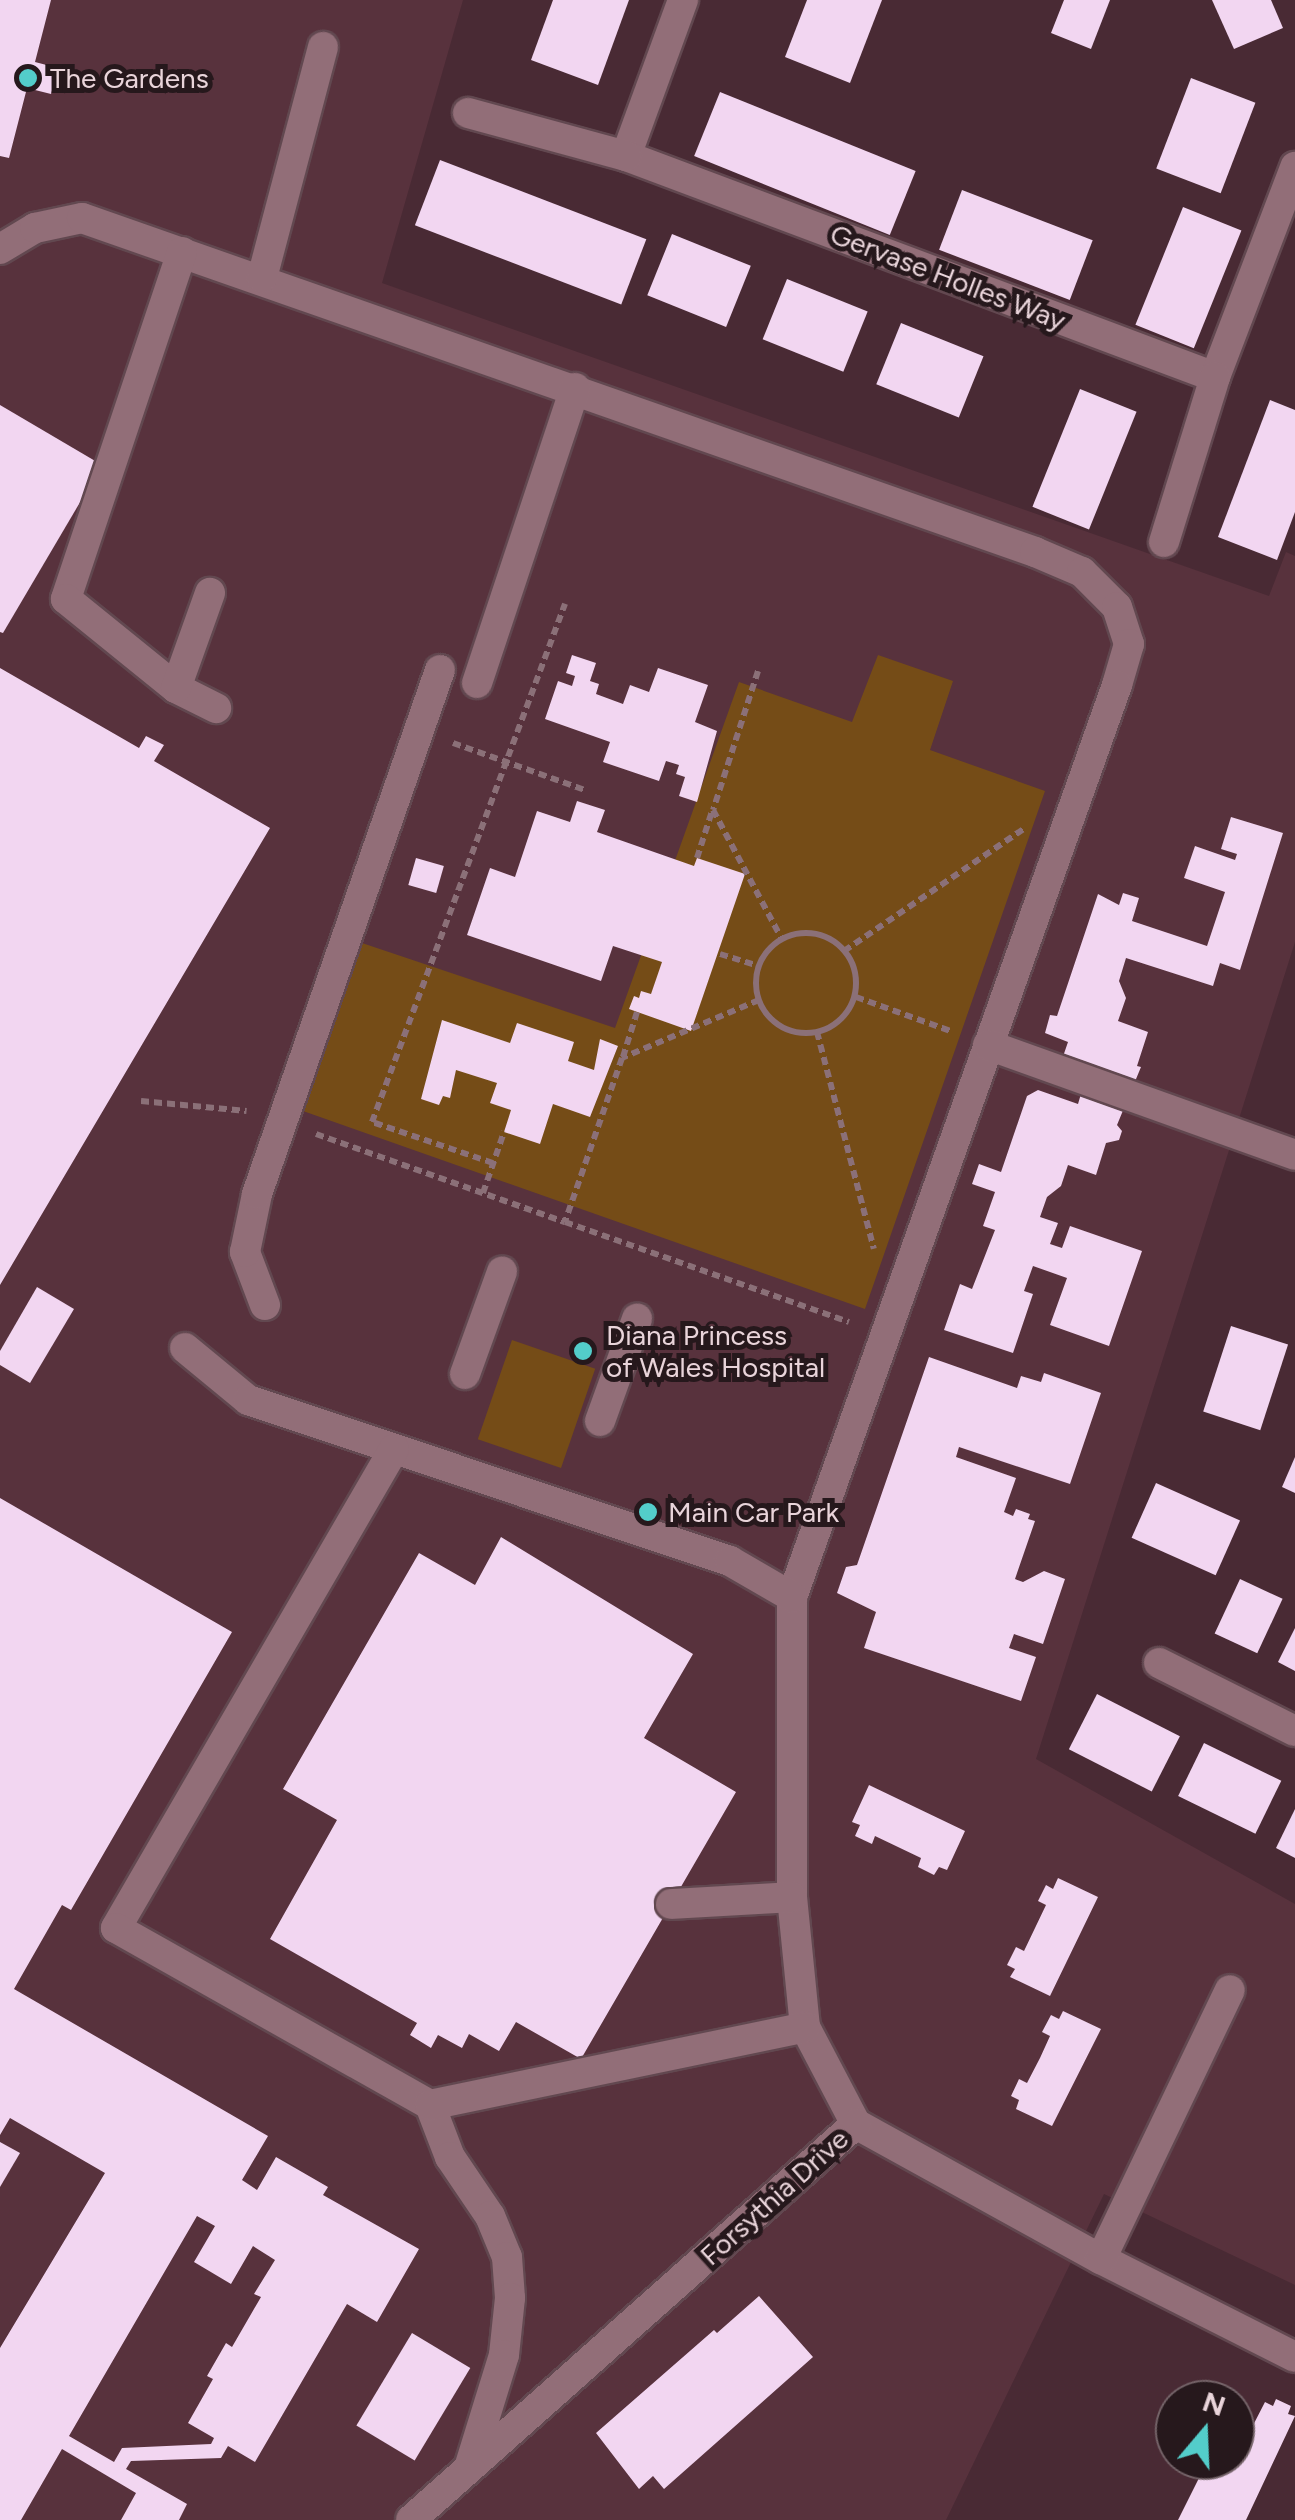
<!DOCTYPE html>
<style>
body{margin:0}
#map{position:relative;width:1295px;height:2520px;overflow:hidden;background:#492a34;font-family:Figtree,sans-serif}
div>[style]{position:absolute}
.built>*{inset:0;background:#58323d}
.green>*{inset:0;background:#754c17;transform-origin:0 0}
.building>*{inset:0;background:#f2d6f1;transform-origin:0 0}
.path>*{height:6px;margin-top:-3px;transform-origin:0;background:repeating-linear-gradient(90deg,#8b7078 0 8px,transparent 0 13px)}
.path>.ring{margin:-3px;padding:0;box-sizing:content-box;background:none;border:6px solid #8b7078;border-radius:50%}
.roads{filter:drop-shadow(2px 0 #624850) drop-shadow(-2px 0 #624850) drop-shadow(0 2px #624850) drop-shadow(0 -2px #624850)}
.minor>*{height:30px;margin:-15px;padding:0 15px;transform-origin:15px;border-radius:15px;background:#926e78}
.dots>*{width:28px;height:28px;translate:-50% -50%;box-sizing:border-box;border:5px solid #26181c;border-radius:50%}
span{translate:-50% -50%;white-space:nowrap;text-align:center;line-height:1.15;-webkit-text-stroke:10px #26181c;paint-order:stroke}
.poi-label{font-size:28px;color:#e9d4da}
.left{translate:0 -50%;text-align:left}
.street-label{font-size:28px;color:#e9d4da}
.north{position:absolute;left:1155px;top:2380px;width:100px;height:100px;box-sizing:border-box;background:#26181c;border:2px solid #746368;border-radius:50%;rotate:19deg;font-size:28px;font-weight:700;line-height:40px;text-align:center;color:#e9d4da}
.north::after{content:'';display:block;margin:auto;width:35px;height:45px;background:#53cdca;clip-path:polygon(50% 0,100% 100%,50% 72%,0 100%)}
</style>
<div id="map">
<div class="built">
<i style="clip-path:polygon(0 0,463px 0,382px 283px,1269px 596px,1286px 552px,1295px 556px,1295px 942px,1036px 1759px,1295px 1904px,1295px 2285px,1104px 2194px,946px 2520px,0 2520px)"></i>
</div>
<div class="green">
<i style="clip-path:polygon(878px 655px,953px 681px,930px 750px,1045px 791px,865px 1309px,303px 1111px,362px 943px,615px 1028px,739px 682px,852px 722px)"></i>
<i style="left:512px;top:1340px;width:88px;height:105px;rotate:19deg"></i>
</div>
<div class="building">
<i style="clip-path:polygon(0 0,51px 0,35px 62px,58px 68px,51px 94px,27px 88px,9px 158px,0 156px)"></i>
<i style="clip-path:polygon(553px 0,629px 0,598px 85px,531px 60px)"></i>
<i style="clip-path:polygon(807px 0,882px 0,850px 83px,785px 57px)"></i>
<i style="clip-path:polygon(1064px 0,1110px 0,1091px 49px,1051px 33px)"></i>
<i style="clip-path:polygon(1212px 0,1271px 0,1283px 28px,1234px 49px)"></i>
<i style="left:1191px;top:78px;width:69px;height:97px;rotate:21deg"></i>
<i style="left:720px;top:92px;width:211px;height:69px;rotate:22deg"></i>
<i style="left:440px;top:160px;width:221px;height:70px;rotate:21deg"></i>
<i style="left:962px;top:190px;width:140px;height:64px;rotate:21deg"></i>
<i style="left:1183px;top:207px;width:63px;height:127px;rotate:22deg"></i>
<i style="left:672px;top:234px;width:85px;height:66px;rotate:22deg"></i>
<i style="left:787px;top:279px;width:87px;height:65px;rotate:22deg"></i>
<i style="left:901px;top:323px;width:89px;height:66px;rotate:22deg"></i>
<i style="left:1080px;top:389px;width:61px;height:127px;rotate:22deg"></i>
<i style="clip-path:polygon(1270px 400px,1295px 410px,1295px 512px,1277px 560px,1218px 537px)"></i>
<i style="clip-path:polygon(0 405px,102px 465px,3px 633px,0 632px)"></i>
<i style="clip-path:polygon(572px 655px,596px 663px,590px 681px,599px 684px,596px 694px,623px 704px,630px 685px,649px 692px,658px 668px,708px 685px,695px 722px,717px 731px,697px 802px,679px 796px,685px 777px,676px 774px,679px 765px,666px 761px,659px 781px,603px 762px,610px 742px,545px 719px,558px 681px,572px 686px,575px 676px,566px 673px)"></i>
<i style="clip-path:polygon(0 668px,139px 748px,146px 736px,164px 745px,154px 761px,270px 828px,0 1285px)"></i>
<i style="clip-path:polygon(577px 801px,605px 810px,597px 832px,694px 866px,697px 858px,745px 874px,691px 1031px,629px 1009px,634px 996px,639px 998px,641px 991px,651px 994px,662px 962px,613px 946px,601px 981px,467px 935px,490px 868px,515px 877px,537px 811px,570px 822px)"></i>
<i style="clip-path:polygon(1231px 817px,1283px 833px,1240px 970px,1220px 963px,1213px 986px,1126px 958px,1119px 981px,1126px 998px,1118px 1021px,1148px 1032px,1137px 1066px,1141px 1067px,1117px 1125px,1122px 1131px,1119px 1140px,1106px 1143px,1096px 1175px,1068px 1165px,1061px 1186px,1047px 1197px,1040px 1217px,1058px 1223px,1050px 1244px,1062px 1248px,1070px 1226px,1142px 1251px,1109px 1346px,1050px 1325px,1067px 1278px,1033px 1266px,1024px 1291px,1033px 1294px,1013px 1353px,944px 1330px,960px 1284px,972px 1289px,995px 1230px,983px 1226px,995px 1192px,972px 1184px,979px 1164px,1001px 1172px,1027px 1096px,1038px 1090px,1078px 1104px,1085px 1080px,1058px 1071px,1068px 1042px,1045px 1033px,1050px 1015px,1057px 1016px,1098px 894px,1119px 905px,1123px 893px,1139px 898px,1132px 921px,1207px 946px,1225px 892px,1184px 878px,1195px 846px,1235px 860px,1237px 854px,1221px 849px)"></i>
<i style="left:416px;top:858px;width:29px;height:28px;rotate:16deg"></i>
<i style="clip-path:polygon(442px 1020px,510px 1043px,517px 1023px,574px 1042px,568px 1061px,594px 1070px,600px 1039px,618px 1046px,590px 1117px,553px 1104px,540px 1144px,504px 1132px,511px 1110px,490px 1103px,497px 1083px,456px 1070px,450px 1098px,443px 1096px,439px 1105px,421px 1099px)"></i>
<i style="clip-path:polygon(37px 1287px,74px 1309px,30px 1383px,0 1365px,0 1351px)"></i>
<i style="left:1231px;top:1326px;width:60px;height:90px;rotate:18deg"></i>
<i style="clip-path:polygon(929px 1357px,1017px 1388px,1021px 1376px,1041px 1382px,1044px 1373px,1101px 1393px,1070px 1484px,959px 1447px,956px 1457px,1016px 1478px,1004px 1512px,1013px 1516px,1016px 1509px,1030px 1514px,1028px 1519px,1035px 1521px,1015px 1579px,1023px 1582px,1044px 1571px,1065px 1579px,1043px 1644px,1014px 1634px,1009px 1648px,1036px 1657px,1021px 1701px,864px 1648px,876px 1612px,837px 1593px,846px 1567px,857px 1565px)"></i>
<i style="clip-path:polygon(1295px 1457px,1295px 1493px,1282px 1487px)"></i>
<i style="left:1156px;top:1483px;width:92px;height:60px;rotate:24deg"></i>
<i style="clip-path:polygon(evenodd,0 1498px,232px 1632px,71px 1910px,62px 1905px,14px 1989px,268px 2136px,242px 2180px,257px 2190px,276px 2157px,328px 2187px,323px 2195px,419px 2249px,377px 2322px,347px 2304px,255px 2462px,228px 2446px,221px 2458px,131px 2461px,126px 2469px,187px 2504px,179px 2520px,121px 2520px,136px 2493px,62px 2449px,21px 2520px,0 2520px,0 2348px,105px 2173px,10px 2118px,0 2135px,0 1498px,197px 2216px,215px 2226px,194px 2262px,231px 2284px,253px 2246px,275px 2260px,254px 2294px,261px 2297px,232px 2347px,226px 2343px,207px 2376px,213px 2379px,188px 2423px,214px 2438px,211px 2444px,122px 2448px,114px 2462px,69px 2436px,197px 2216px)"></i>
<i style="clip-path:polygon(501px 1537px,693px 1654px,644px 1738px,736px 1792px,581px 2059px,516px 2022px,499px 2051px,469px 2034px,462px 2048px,438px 2035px,431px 2048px,410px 2035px,417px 2023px,270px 1939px,337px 1820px,283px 1789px,419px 1553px,475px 1585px)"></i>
<i style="left:1240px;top:1579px;width:47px;height:60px;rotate:25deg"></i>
<i style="clip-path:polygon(1295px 1628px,1295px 1671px,1278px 1662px)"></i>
<i style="left:1097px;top:1694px;width:93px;height:62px;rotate:27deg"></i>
<i style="left:1204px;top:1743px;width:86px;height:59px;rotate:26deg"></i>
<i style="clip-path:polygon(869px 1785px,965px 1831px,947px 1870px,939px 1867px,934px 1875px,918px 1867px,921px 1858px,875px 1836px,872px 1844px,855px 1836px,860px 1825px,852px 1822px)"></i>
<i style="clip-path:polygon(1295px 1809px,1295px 1858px,1276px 1848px)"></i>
<i style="clip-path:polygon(1058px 1878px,1098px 1897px,1050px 1996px,1010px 1977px,1015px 1969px,1007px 1965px,1016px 1947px,1024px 1951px,1046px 1905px,1038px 1901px,1046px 1885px,1053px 1889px)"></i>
<i style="clip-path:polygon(1063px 2011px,1101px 2029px,1052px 2126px,1016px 2109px,1019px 2100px,1011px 2096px,1019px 2079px,1027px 2083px,1040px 2058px,1050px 2036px,1042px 2032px,1051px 2015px,1059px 2019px)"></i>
<i style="clip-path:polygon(0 2142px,20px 2153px,0 2187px)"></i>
<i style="clip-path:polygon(759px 2296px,813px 2357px,664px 2489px,653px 2476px,639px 2489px,596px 2433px,714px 2330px,717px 2333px)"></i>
<i style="left:412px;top:2333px;width:68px;height:108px;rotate:31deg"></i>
<i style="clip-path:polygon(1276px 2399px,1291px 2406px,1288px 2414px,1295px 2416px,1246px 2520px,1178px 2520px,1208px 2460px,1235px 2460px,1235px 2432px,1247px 2437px,1265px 2402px,1273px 2406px)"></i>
</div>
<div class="path">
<i style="left:758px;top:671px;width:146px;rotate:107.9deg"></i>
<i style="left:713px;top:810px;width:146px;rotate:61.9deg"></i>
<i style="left:453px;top:743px;width:140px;rotate:19.6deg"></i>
<i style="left:697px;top:858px;width:49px;rotate:-72.3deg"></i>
<i class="ring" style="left:756px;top:933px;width:94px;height:94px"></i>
<i style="left:844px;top:951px;width:219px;rotate:-34.2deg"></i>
<i style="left:720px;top:954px;width:41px;rotate:17.1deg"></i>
<i style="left:856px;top:997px;width:103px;rotate:19.8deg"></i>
<i style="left:759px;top:1000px;width:149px;rotate:157.1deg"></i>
<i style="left:622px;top:1058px;width:174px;rotate:109.2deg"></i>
<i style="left:565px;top:1222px;width:301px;rotate:19.4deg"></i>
<i style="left:817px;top:1032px;width:224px;rotate:75.3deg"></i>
<i style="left:623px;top:1057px;width:47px;rotate:-72.7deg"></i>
<i style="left:141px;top:1101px;width:106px;rotate:5.4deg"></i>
<i style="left:316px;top:1134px;width:264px;rotate:19.5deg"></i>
<i style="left:493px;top:1163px;width:128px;rotate:-161.3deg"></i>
<i style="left:372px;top:1122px;width:553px;rotate:-69.57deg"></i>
<i style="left:483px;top:1193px;width:65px;rotate:-71deg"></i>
</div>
<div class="roads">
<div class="minor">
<i style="left:683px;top:0;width:166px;rotate:110.1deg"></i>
<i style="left:626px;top:156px;width:629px;rotate:20.57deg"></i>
<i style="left:1215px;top:377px;width:225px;rotate:-69.1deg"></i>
<i style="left:468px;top:113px;width:164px;rotate:15.2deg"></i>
<i style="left:0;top:249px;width:41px;rotate:-31deg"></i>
<i style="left:35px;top:228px;width:48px;rotate:-12deg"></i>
<i style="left:82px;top:218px;width:1010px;rotate:19.31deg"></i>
<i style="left:1035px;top:552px;width:51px;rotate:23.1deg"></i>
<i style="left:1082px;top:572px;width:49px;rotate:45deg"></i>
<i style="left:1117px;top:607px;width:39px;rotate:72deg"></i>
<i style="left:1129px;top:644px;width:43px;rotate:106.3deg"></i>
<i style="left:1117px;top:685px;width:968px;rotate:109.61deg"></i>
<i style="left:792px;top:1597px;width:300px;rotate:90deg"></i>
<i style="left:792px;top:1897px;width:131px;rotate:84.3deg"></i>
<i style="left:805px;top:2027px;width:110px;rotate:62.3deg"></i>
<i style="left:182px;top:252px;width:366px;rotate:108.5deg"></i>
<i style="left:66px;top:599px;width:141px;rotate:39deg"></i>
<i style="left:176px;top:688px;width:45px;rotate:26.6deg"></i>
<i style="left:262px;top:278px;width:239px;rotate:-75.2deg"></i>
<i style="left:1164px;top:542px;width:173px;rotate:-72.8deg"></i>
<i style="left:477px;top:683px;width:311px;rotate:-71.6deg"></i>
<i style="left:176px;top:688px;width:101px;rotate:-70.3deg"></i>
<i style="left:988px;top:1045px;width:326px;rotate:19.7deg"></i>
<i style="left:265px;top:1305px;width:57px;rotate:-110.7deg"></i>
<i style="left:245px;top:1252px;width:59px;rotate:-78.3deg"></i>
<i style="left:257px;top:1194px;width:555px;rotate:-70.75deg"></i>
<i style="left:185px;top:1348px;width:82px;rotate:39.5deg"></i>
<i style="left:248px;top:1400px;width:508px;rotate:18.47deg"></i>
<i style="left:730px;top:1561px;width:72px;rotate:30.1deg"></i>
<i style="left:465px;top:1374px;width:109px;rotate:-70.1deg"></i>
<i style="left:600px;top:1421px;width:109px;rotate:-70.1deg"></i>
<i style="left:394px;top:1449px;width:554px;rotate:120.13deg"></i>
<i style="left:116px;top:1928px;width:360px;rotate:29.4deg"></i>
<i style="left:430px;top:2105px;width:56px;rotate:69deg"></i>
<i style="left:450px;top:2157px;width:71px;rotate:55.9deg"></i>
<i style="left:490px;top:2216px;width:44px;rotate:67.5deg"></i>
<i style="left:507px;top:2257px;width:41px;rotate:85.8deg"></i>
<i style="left:510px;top:2298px;width:57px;rotate:96deg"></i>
<i style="left:504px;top:2355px;width:118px;rotate:107.2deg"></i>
<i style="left:1159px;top:1663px;width:152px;rotate:26.6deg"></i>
<i style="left:671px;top:1904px;width:121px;rotate:-3.3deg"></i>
<i style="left:430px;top:2105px;width:383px;rotate:-11.7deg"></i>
<i style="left:856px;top:2124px;width:280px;rotate:28.9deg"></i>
<i style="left:1101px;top:2259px;width:217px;rotate:26.8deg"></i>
<i style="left:1101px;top:2259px;width:298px;rotate:-64.4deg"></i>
<i style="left:411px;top:2520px;width:596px;rotate:-41.67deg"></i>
</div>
</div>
<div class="dots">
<i style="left:28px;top:78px;background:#53cdca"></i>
<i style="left:583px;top:1351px;background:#53cdca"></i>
<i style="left:648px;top:1512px;background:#53cdca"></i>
</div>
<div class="poi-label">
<span class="left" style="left:50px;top:78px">The Gardens</span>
<span class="left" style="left:606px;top:1351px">Diana Princess<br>of Wales Hospital</span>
<span class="left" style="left:668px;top:1512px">Main Car Park</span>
</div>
<div class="street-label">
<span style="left:948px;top:277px;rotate:21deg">Gervase Holles Way</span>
<span style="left:774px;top:2197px;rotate:-42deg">Forsythia Drive</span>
</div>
<div class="north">N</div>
</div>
